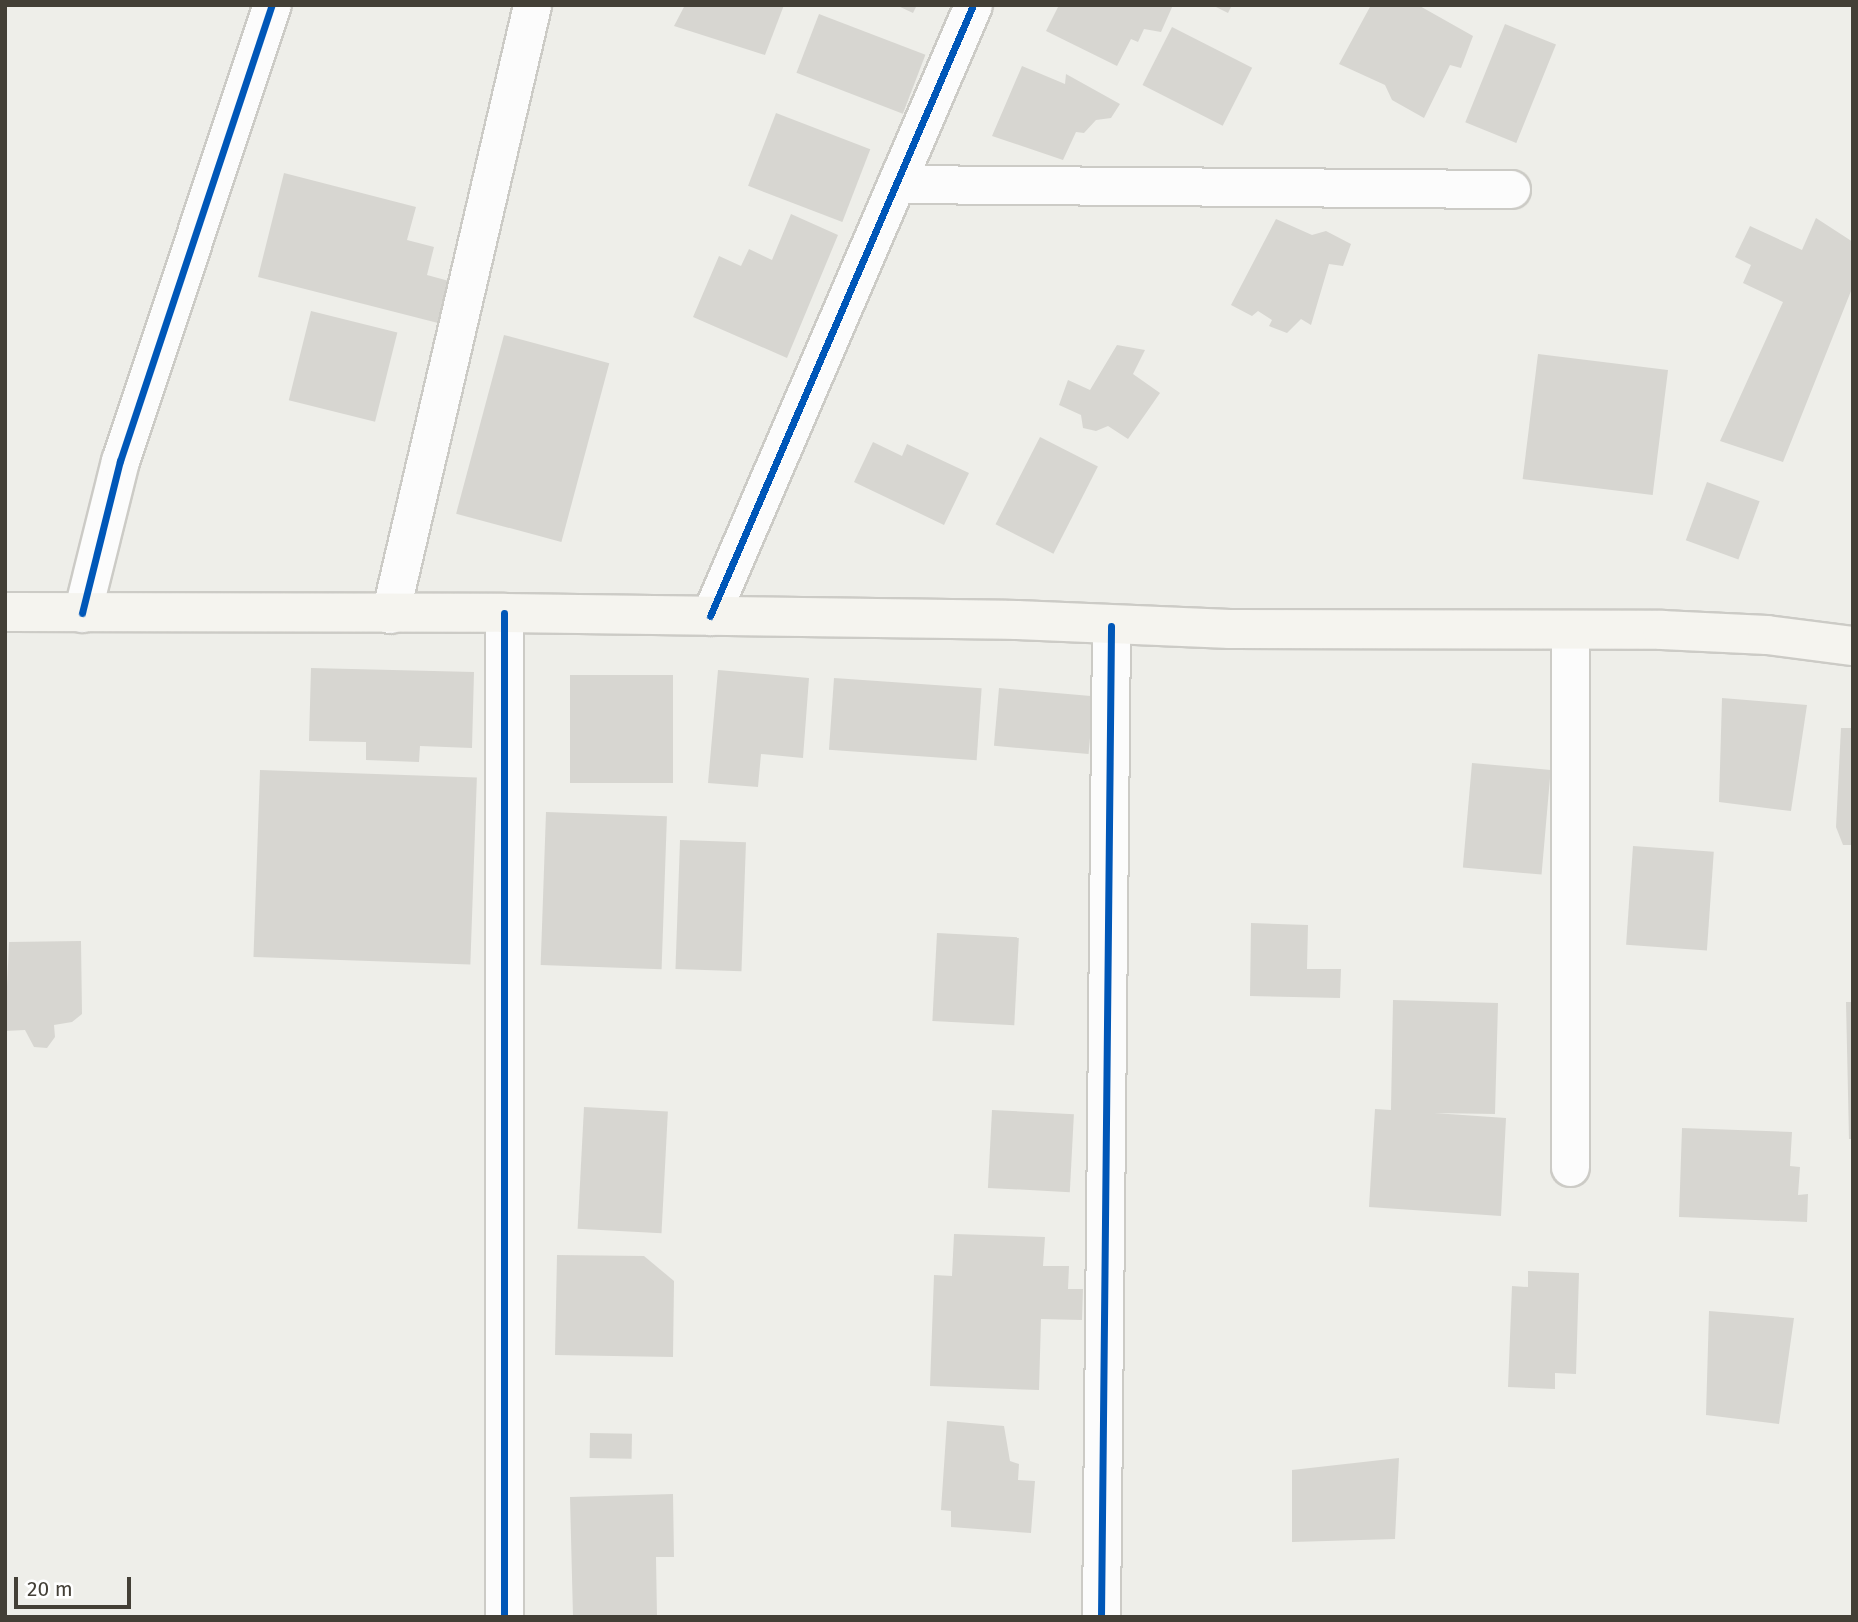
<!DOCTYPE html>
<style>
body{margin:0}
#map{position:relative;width:1858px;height:1622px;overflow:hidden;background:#eeeee9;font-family:"Fira Sans",sans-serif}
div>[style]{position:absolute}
.building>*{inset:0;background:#d7d6d1;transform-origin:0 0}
.roads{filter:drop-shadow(2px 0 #cccbc6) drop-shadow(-2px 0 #cccbc6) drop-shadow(0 2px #cccbc6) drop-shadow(0 -2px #cccbc6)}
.street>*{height:37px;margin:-18.5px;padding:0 18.5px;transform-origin:18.5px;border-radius:18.5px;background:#fcfcfc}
.secondary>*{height:38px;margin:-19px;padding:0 19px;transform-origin:19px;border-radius:19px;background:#f5f4ef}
.cycleway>*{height:7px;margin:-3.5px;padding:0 3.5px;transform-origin:3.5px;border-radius:3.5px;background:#0057b8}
span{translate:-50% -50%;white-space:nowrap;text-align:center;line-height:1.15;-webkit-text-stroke:6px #fff;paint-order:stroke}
.frame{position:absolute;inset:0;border:7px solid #433f36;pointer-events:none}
.scale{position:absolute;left:14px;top:1577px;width:117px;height:32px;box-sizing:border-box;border:4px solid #433f36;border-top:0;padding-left:9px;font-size:21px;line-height:24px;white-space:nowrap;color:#433f36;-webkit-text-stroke:5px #fff;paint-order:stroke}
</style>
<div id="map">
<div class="building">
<i style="clip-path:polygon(685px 5px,784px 5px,765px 55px,674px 26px)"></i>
<i style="clip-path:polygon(896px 5px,917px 5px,913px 13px)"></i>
<i style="clip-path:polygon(1059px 5px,1173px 5px,1161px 32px,1144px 29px,1138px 42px,1131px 39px,1117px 66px,1046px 31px)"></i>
<i style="clip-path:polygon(1212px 5px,1232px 5px,1228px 13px)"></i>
<i style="clip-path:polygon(1371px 5px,1418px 5px,1473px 36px,1461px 68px,1450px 65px,1424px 118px,1392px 100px,1385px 85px,1339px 64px)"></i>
<i style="left:819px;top:14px;width:114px;height:63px;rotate:21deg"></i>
<i style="left:1505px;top:24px;width:55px;height:106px;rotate:22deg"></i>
<i style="left:1172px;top:27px;width:90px;height:65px;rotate:27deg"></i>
<i style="clip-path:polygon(1022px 66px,1065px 84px,1066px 74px,1120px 104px,1111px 118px,1096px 120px,1084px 133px,1076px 132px,1063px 160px,992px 136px)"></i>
<i style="left:776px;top:113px;width:101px;height:78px;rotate:21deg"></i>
<i style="clip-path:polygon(284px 173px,416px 207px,407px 240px,434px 247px,427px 275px,449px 281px,438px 323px,258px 277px)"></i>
<i style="clip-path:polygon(791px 214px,838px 235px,787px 358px,693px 317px,719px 256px,741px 266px,749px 249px,772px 260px)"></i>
<i style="clip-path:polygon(1816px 218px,1853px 242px,1853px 286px,1783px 462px,1720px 441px,1783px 302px,1743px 283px,1751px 265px,1735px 257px,1750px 226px,1802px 250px)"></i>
<i style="clip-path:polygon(1276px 219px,1312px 235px,1326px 231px,1351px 244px,1343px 266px,1329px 264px,1311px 325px,1301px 319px,1287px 333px,1269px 326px,1272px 320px,1258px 311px,1252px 316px,1231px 305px)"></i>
<i style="left:311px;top:311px;width:89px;height:92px;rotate:14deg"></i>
<i style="left:504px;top:335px;width:109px;height:185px;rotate:15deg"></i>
<i style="clip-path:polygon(1117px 345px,1145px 350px,1133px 374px,1160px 393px,1128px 439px,1108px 426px,1096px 431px,1083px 428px,1081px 415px,1059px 405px,1068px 380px,1090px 390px)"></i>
<i style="left:1538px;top:354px;width:131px;height:126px;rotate:7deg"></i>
<i style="left:1040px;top:437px;width:65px;height:98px;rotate:27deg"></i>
<i style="clip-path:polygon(873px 442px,902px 456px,907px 444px,969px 473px,944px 525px,854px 482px)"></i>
<i style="left:1707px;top:482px;width:56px;height:62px;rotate:20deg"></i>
<i style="clip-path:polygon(311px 668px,474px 672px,472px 748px,420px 746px,419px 762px,366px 760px,366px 742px,309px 741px)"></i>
<i style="clip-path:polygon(718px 670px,809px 678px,803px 758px,761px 754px,758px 787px,708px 783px)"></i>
<i style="left:570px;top:675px;width:103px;height:108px"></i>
<i style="left:834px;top:678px;width:148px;height:72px;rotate:4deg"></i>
<i style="left:999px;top:688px;width:95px;height:58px;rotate:5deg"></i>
<i style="clip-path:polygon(1722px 698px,1807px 705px,1791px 811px,1719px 802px)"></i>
<i style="clip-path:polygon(1841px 728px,1853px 728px,1853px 845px,1843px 845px,1836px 827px)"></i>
<i style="left:1472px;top:763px;width:79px;height:105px;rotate:5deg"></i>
<i style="left:260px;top:770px;width:217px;height:187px;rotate:2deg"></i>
<i style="left:546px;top:812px;width:121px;height:153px;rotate:2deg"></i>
<i style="left:680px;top:840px;width:66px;height:129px;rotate:2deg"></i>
<i style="left:1633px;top:846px;width:81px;height:99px;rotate:4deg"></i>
<i style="clip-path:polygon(1251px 923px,1308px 925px,1307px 969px,1341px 969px,1340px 998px,1250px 996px)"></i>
<i style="left:937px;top:933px;width:82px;height:88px;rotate:3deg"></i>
<i style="clip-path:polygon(81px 941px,82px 1014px,72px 1022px,54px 1025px,55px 1037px,47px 1048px,34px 1047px,25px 1030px,5px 1031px,9px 942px)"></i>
<i style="clip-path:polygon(1393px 1000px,1498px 1003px,1495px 1114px,1434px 1113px,1506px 1118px,1501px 1216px,1369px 1207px,1375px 1109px,1391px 1110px)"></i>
<i style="clip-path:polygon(1846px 1002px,1853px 1002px,1853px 1139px,1849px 1139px)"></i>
<i style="left:584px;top:1107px;width:84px;height:122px;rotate:3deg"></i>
<i style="left:992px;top:1110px;width:82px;height:78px;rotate:3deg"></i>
<i style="clip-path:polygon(1682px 1128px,1792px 1132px,1790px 1166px,1800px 1167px,1798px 1195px,1808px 1194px,1807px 1222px,1679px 1217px)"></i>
<i style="clip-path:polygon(954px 1234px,1045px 1237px,1043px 1266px,1069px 1266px,1068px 1289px,1083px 1289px,1082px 1320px,1041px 1319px,1039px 1390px,930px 1386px,934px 1275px,952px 1276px)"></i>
<i style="clip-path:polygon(557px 1255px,644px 1256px,674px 1281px,673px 1357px,555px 1355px)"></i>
<i style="clip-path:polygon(1528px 1271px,1579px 1273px,1576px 1374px,1555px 1373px,1555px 1389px,1508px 1387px,1512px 1286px,1528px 1287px)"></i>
<i style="clip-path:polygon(1709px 1311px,1794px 1318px,1779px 1424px,1706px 1415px)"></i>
<i style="clip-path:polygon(947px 1421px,1004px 1426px,1010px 1461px,1019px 1464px,1018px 1480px,1035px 1481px,1031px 1533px,951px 1527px,951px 1511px,941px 1510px)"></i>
<i style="left:590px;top:1433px;width:42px;height:25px;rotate:1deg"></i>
<i style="clip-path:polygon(1399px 1458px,1395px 1539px,1292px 1542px,1292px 1470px)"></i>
<i style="clip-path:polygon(673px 1494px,674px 1557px,656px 1557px,657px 1617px,573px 1617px,570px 1497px)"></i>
</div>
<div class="roads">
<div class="street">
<i style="left:896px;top:184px;width:615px;rotate:0.47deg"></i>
<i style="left:82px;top:613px;width:157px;rotate:-76deg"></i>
<i style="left:120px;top:461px;width:481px;rotate:-71.6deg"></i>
<i style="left:390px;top:614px;width:625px;rotate:-76.87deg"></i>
<i style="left:710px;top:616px;width:665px;rotate:-66.71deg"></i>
<i style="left:1570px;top:1167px;width:537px;rotate:-90deg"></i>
<i style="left:504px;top:1617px;width:1004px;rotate:-90deg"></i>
<i style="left:1101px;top:1617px;width:991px;rotate:-89.42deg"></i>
</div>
<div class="secondary">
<i style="left:5px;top:612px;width:499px;rotate:0.1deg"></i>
<i style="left:504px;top:613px;width:513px;rotate:0.78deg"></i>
<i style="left:1017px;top:620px;width:213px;rotate:2.4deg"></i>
<i style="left:1230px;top:629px;width:432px;rotate:0.1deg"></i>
<i style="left:1662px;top:630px;width:105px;rotate:2.7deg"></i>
<i style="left:1767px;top:635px;width:87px;rotate:7.3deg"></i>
</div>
</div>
<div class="cycleway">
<i style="left:82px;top:613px;width:157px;rotate:-76deg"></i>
<i style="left:120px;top:461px;width:481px;rotate:-71.6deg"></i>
<i style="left:710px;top:616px;width:665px;rotate:-66.71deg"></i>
<i style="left:504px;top:1617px;width:1004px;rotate:-90deg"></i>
<i style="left:1101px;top:1617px;width:991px;rotate:-89.42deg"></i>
</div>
<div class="frame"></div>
<div class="scale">20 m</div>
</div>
